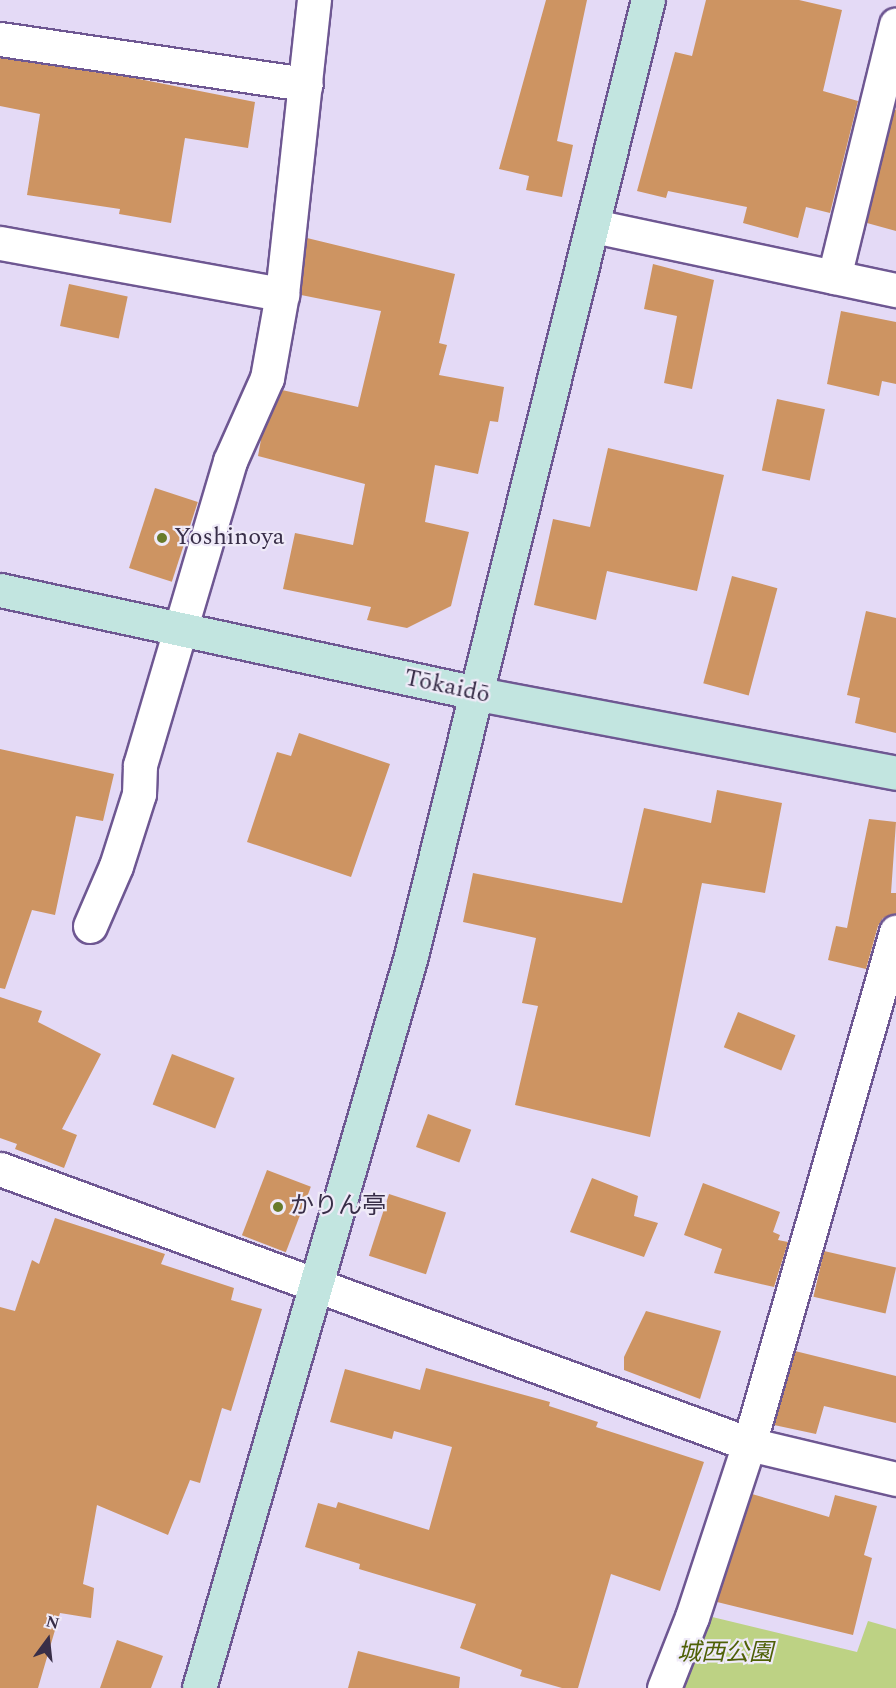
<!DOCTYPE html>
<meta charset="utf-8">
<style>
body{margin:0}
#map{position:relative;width:896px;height:1688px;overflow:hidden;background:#e4daf6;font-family:Spectral,"Noto Sans JP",serif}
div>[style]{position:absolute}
.green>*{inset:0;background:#bdd284}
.building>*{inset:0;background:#cd9462;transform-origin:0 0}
.roads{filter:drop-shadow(2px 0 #6e5792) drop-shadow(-2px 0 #6e5792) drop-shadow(0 2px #6e5792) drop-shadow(0 -2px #6e5792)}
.street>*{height:33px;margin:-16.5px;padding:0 16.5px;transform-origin:16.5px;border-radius:16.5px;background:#fff}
.secondary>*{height:33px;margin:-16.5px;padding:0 16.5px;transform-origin:16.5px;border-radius:16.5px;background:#c2e5e0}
.dots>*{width:16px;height:16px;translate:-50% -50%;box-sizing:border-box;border:3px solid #efeaf8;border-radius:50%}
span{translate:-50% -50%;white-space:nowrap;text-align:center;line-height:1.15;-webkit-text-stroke:4.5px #efeaf8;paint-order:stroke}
.poi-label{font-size:24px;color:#382e48}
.left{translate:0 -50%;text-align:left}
.street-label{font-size:24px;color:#382e48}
.park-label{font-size:24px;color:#4f6007;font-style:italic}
.north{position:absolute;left:18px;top:1610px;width:60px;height:60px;-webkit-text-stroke:4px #efeaf8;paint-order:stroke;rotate:15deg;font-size:16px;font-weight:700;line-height:24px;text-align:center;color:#382e48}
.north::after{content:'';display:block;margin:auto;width:21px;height:27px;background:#382e48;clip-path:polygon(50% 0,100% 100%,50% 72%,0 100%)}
</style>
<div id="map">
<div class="green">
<i style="clip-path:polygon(704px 1615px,857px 1652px,868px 1621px,896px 1629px,896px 1688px,676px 1688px)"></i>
</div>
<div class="building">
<i style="clip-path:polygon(546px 0,587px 0,557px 141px,573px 145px,562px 197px,526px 190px,529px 176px,499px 169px)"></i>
<i style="clip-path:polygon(706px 0,799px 0,842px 10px,823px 91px,858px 101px,830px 213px,806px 207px,798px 238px,743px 223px,747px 207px,668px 191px,666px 198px,637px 191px,675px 52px,692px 56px)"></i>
<i style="clip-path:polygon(0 58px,134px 78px,255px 102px,248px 148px,185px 138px,171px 223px,119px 214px,120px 209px,27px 195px,40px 114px,0 106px)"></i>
<i style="clip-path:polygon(894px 109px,896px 110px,896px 231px,867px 223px)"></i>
<i style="clip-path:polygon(307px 238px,455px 274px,439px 343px,447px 345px,439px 375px,504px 387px,498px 422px,490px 421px,478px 474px,435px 465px,425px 522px,469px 532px,451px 606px,407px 628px,367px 620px,371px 607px,283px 589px,295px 533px,353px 545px,365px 484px,258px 456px,262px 434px,282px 390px,358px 407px,381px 311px,301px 295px)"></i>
<i style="clip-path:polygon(653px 264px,714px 280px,692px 389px,664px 383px,677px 316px,644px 309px)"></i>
<i style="left:69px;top:284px;width:60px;height:43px;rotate:12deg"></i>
<i style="clip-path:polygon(841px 311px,896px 322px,896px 384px,882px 381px,879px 396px,827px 384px)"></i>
<i style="left:777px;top:399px;width:49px;height:73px;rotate:12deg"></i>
<i style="clip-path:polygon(608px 448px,724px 475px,697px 591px,607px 571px,596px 620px,534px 605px,553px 519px,590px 527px)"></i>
<i style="left:155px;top:488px;width:45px;height:84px;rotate:18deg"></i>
<i style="left:732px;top:576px;width:47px;height:111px;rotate:15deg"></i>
<i style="clip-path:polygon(866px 611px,896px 618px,896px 733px,855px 723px,860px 698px,847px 695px)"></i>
<i style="clip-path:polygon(299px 733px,390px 764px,351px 877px,247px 842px,277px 752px,291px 756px)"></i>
<i style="clip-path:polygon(0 749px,114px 774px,103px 821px,76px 816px,55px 915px,32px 910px,5px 989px,0 988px)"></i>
<i style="clip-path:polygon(717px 790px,782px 803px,765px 893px,702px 883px,650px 1137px,515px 1105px,538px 1006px,522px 1003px,536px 938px,463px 922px,473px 873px,622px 903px,644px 808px,711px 823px)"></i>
<i style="clip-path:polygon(869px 819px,896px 822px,891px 893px,896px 893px,896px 914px,883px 918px,878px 926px,866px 969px,828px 960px,836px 926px,847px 928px)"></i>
<i style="clip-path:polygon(0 997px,42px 1011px,38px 1022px,101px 1054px,62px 1129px,77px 1135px,64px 1168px,15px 1149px,17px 1144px,0 1138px)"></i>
<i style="left:738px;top:1012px;width:62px;height:38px;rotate:22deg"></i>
<i style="left:172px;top:1054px;width:67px;height:54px;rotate:21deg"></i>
<i style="left:428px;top:1114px;width:46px;height:35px;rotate:20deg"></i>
<i style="left:267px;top:1170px;width:47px;height:70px;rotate:21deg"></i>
<i style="clip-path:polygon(592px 1178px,638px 1196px,634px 1216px,658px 1223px,644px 1257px,570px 1232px)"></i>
<i style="clip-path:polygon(703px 1183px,780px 1212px,773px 1232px,780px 1235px,778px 1240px,788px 1242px,774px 1287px,714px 1273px,722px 1249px,684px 1235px)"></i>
<i style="left:389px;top:1194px;width:60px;height:65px;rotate:18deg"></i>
<i style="clip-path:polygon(55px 1218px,165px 1254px,161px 1264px,234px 1288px,231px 1300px,262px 1309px,231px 1411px,222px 1408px,200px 1483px,190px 1480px,168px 1535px,97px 1505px,83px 1584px,94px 1588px,91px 1618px,60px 1613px,38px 1688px,0 1688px,0 1307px,15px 1311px,32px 1260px,39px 1264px)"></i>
<i style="left:824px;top:1251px;width:74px;height:47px;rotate:13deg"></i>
<i style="clip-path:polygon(646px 1311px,721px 1331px,700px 1399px,624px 1370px,624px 1357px)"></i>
<i style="clip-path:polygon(795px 1351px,896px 1376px,896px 1423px,824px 1406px,816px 1434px,774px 1425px)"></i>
<i style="clip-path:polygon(426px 1368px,550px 1402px,549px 1406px,598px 1422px,596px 1427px,704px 1462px,660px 1591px,611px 1574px,578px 1688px,562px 1688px,520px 1676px,522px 1670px,460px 1648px,476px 1604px,359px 1569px,360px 1564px,305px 1547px,318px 1503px,336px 1508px,338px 1502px,429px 1530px,452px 1447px,394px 1431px,392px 1439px,330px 1422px,345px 1369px,420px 1390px)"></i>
<i style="clip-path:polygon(752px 1494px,829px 1517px,835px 1495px,877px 1506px,864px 1555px,872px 1558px,853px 1635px,717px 1602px)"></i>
<i style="clip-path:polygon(117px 1640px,163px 1656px,151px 1688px,100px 1688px)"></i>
<i style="clip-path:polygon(358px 1651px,460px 1677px,459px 1688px,348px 1688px)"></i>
</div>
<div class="roads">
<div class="street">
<i style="left:0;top:39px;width:309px;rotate:8.4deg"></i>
<i style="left:594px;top:226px;width:309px;rotate:12deg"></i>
<i style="left:0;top:243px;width:287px;rotate:10.3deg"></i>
<i style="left:834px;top:277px;width:260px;rotate:-76.2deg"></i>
<i style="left:90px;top:926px;width:65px;rotate:-66.6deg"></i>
<i style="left:116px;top:866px;width:76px;rotate:-72.3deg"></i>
<i style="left:139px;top:794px;width:29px;rotate:-88deg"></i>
<i style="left:140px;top:765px;width:317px;rotate:-73.5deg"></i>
<i style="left:230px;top:461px;width:91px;rotate:-66deg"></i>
<i style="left:267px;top:378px;width:85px;rotate:-79.9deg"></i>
<i style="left:282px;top:294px;width:296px;rotate:-83.8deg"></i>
<i style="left:0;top:1169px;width:798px;rotate:20.16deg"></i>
<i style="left:749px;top:1444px;width:151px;rotate:13.4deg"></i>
<i style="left:664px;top:1688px;width:76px;rotate:-68.5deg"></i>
<i style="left:692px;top:1617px;width:182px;rotate:-71.8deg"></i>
<i style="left:749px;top:1444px;width:533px;rotate:-73.98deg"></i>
</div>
<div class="secondary">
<i style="left:0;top:590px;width:490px;rotate:12.2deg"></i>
<i style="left:479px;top:694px;width:424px;rotate:10.7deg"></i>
<i style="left:199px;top:1688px;width:762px;rotate:-73.85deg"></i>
<i style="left:411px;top:956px;width:985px;rotate:-76.08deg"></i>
</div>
</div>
<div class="dots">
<i style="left:162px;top:538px;background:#687b2a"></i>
<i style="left:278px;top:1207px;background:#687b2a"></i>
</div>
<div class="poi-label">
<span class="left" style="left:174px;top:538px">Yoshinoya</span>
<span class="left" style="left:290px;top:1207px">かりん亭</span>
</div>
<div class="street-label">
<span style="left:447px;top:687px;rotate:12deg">Tōkaidō</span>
</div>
<div class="park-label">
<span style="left:725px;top:1654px">城西公園</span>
</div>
<div class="north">N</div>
</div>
